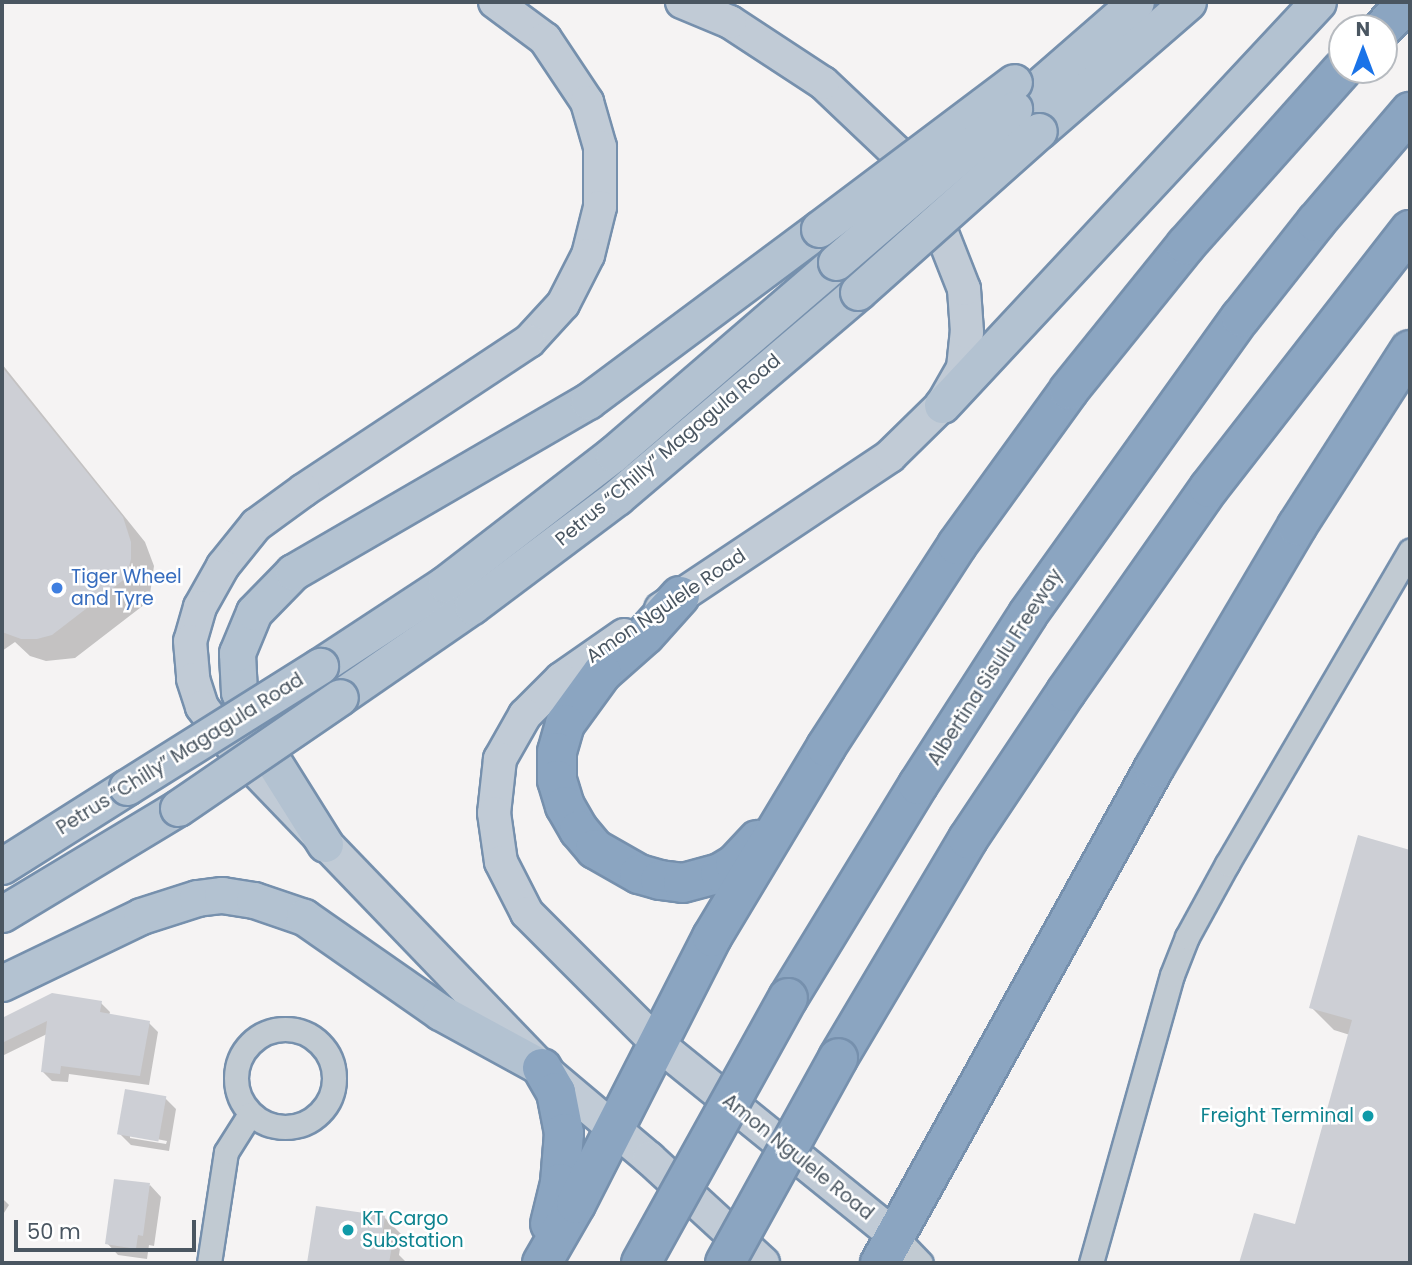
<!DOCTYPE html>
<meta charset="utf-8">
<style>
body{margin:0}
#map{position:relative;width:1412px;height:1265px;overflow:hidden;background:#f5f3f3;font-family:Poppins,sans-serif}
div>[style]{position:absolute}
.shadow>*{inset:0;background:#0003}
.building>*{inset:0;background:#cdcfd5;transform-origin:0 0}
.roads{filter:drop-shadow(2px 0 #7690ad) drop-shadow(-2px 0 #7690ad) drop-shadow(0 2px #7690ad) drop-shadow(0 -2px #7690ad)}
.street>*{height:23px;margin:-11.5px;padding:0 11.5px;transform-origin:11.5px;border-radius:11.5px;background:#c1cad2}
.street>.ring{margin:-11.5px;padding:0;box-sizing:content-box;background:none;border:23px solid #c1cad2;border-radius:50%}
.secondary>*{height:32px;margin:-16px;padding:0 16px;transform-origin:16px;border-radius:16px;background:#c1cbd6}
.primary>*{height:35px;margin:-17.5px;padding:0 17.5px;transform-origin:17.5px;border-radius:17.5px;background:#b3c2d1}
.highway>*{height:38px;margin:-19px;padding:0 19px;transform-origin:19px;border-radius:19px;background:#8ba5c1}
.bridges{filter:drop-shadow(2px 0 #7690ad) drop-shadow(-2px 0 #7690ad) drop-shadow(0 2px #7690ad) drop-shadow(0 -2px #7690ad)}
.primary-bridge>*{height:35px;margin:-17.5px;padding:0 17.5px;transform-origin:17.5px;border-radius:17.5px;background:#b3c2d1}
.highway-bridge>*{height:38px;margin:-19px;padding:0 19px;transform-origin:19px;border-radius:19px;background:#8ba5c1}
.dots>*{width:19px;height:19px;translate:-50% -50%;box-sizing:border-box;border:4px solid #fff;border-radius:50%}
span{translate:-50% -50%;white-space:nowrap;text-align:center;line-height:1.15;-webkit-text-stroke:5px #fff;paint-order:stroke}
.street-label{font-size:19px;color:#4a5661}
.shop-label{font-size:19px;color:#366cbe}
.left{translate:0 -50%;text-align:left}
.culture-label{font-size:19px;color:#0d838f}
.right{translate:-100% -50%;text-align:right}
.frame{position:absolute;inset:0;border:4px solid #4a5661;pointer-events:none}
.north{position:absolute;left:1328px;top:14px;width:70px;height:70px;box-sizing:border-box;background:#fff;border:2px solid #b7bbc0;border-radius:50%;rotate:0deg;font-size:19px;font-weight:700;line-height:28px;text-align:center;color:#4a5661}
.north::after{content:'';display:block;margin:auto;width:24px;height:32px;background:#1a73e8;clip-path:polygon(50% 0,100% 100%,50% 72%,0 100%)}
.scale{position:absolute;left:14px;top:1220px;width:182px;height:32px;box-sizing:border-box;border:4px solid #4a5661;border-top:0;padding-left:9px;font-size:21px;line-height:24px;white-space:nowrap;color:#4a5661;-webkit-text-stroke:5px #fff;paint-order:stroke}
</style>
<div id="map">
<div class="shadow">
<i style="clip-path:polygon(2px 364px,145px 542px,154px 566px,149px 601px,75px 658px,46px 661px,30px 656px,15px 642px,2px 651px)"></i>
<i style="clip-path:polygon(1359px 837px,1410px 852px,1410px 1263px,1241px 1263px,1255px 1215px,1296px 1226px,1350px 1035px,1334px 1030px,1311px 1007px)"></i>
<i style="clip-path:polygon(53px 995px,101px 1003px,110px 1012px,109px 1016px,149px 1023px,158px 1032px,149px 1085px,69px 1074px,68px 1082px,52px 1081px,43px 1072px,47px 1034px,2px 1056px,2px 1020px)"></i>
<i style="clip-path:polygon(evenodd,165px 1098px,176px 1109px,169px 1151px,131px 1145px,119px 1133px,165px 1098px,130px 1134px,167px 1141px,166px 1144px,130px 1138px,130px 1134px)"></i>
<i style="clip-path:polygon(150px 1185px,161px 1197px,154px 1246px,149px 1245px,147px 1259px,118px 1255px,107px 1243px)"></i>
<i style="clip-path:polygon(2px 1198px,9px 1205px,2px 1216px)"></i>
<i style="clip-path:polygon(317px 1208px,384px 1217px,402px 1235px,399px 1255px,407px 1263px,309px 1263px)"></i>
</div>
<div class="building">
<i style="clip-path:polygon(2px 367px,123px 517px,131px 542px,131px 559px,126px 578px,52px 635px,37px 639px,21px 639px,2px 632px)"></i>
<i style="clip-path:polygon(1358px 835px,1410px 850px,1410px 1263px,1239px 1263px,1254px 1213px,1295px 1224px,1352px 1020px,1309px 1008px)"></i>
<i style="clip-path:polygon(52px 993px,102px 1001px,100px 1012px,150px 1021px,140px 1076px,61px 1066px,60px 1074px,41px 1072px,47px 1021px,2px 1043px,2px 1018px)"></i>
<i style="left:125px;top:1089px;width:42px;height:46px;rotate:10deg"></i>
<i style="clip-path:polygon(114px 1179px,150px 1183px,143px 1236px,138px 1235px,136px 1249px,105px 1244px)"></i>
<i style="clip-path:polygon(316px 1206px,385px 1216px,381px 1244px,392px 1246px,389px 1263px,307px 1263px)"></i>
</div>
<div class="roads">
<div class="street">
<i class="ring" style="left:236px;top:1029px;width:75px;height:75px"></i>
<i style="left:895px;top:1236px;width:37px;rotate:46deg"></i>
<i style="left:209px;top:1263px;width:112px;rotate:-81.3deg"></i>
<i style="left:226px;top:1152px;width:45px;rotate:-57.7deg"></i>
<i style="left:1091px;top:1263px;width:299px;rotate:-74.3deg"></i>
<i style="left:1172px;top:975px;width:41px;rotate:-68.5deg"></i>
<i style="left:1187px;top:937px;width:83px;rotate:-61.3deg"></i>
<i style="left:1227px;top:864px;width:363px;rotate:-59.7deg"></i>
</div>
<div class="secondary">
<i style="left:495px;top:2px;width:62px;rotate:36.5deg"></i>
<i style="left:545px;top:39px;width:76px;rotate:56.3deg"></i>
<i style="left:587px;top:102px;width:47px;rotate:73.9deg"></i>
<i style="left:600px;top:147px;width:60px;rotate:90deg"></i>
<i style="left:600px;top:207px;width:49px;rotate:104deg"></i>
<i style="left:588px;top:255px;width:55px;rotate:117deg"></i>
<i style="left:563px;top:304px;width:50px;rotate:132.6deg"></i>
<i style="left:529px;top:341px;width:270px;rotate:146.5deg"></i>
<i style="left:304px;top:490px;width:59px;rotate:143.9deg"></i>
<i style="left:256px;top:525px;width:53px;rotate:128.8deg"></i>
<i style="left:223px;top:566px;width:47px;rotate:119.3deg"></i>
<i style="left:200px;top:607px;width:35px;rotate:106deg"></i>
<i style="left:190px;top:641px;width:38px;rotate:85deg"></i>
<i style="left:193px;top:679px;width:29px;rotate:72deg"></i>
<i style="left:202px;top:707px;width:49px;rotate:52.4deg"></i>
<i style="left:232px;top:746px;width:447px;rotate:46.1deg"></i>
<i style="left:542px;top:1068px;width:140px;rotate:40.1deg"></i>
<i style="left:649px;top:1158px;width:155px;rotate:42.6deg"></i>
<i style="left:661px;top:609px;width:275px;rotate:-33.7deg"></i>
<i style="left:890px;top:456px;width:73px;rotate:-44.4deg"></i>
<i style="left:942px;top:405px;width:43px;rotate:-60.4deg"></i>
<i style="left:963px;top:368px;width:36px;rotate:-84deg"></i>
<i style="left:967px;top:332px;width:43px;rotate:-94deg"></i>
<i style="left:964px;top:289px;width:66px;rotate:-111.5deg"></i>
<i style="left:940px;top:228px;width:89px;rotate:-120.3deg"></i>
<i style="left:895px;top:151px;width:99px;rotate:-136.6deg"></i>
<i style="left:823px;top:83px;width:111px;rotate:-146.7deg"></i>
<i style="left:730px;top:22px;width:52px;rotate:-157.4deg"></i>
<i style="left:624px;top:635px;width:77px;rotate:145.1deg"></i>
<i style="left:561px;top:679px;width:51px;rotate:135deg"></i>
<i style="left:525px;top:715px;width:51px;rotate:119.6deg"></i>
<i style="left:500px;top:759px;width:54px;rotate:96.3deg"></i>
<i style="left:494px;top:813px;width:49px;rotate:81.9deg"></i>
<i style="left:501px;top:862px;width:57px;rotate:63deg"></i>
<i style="left:527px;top:913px;width:185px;rotate:45deg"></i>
<i style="left:658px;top:1044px;width:305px;rotate:39deg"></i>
</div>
<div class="primary">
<i style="left:1019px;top:104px;width:155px;rotate:-41.1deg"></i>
<i style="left:1039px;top:131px;width:197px;rotate:-40.9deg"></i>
<i style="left:942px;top:405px;width:551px;rotate:-46.99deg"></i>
<i style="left:320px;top:666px;width:149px;rotate:-33.3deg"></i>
<i style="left:445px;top:584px;width:212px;rotate:-37.7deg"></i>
<i style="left:613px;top:454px;width:294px;rotate:-40.7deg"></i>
<i style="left:340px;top:697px;width:160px;rotate:-34.6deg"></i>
<i style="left:472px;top:606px;width:181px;rotate:-36.9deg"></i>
<i style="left:617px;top:497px;width:316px;rotate:-40.4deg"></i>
<i style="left:325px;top:844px;width:130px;rotate:-122.1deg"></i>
<i style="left:256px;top:734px;width:45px;rotate:-112deg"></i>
<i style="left:239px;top:692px;width:39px;rotate:-93deg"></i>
<i style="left:237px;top:653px;width:44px;rotate:-67.5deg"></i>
<i style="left:254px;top:612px;width:56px;rotate:-45.7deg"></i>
<i style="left:293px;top:572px;width:341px;rotate:-30.1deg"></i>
<i style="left:588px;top:401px;width:288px;rotate:-36.7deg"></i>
<i style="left:2px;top:866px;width:148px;rotate:-32.3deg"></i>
<i style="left:2px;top:914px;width:205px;rotate:-31.1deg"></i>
<i style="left:2px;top:983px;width:154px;rotate:-25.7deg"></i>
<i style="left:141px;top:916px;width:59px;rotate:-17.8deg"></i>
<i style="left:197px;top:898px;width:25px;rotate:-7deg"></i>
<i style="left:222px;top:895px;width:32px;rotate:9deg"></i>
<i style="left:254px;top:900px;width:53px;rotate:18.8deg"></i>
<i style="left:304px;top:917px;width:166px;rotate:34.9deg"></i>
<i style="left:440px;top:1012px;width:115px;rotate:28.6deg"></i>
</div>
<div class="highway">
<i style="left:1383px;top:28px;width:36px;rotate:-46deg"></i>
<i style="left:680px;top:596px;width:52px;rotate:131.9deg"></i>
<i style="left:645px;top:635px;width:57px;rotate:138.5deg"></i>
<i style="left:602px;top:673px;width:63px;rotate:126deg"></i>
<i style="left:565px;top:724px;width:29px;rotate:106deg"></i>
<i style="left:557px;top:752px;width:28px;rotate:90deg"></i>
<i style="left:557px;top:780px;width:27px;rotate:73deg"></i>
<i style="left:565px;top:806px;width:28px;rotate:60deg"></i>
<i style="left:579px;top:830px;width:25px;rotate:50deg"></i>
<i style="left:595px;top:849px;width:51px;rotate:29.6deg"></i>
<i style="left:639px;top:874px;width:22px;rotate:16deg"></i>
<i style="left:660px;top:880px;width:23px;rotate:7deg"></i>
<i style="left:683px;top:883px;width:38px;rotate:-15deg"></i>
<i style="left:720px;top:873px;width:17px;rotate:-31deg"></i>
<i style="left:735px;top:864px;width:33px;rotate:-47deg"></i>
<i style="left:788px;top:998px;width:250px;rotate:-58.6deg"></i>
<i style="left:918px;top:785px;width:203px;rotate:-57.2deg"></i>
<i style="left:1028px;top:614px;width:365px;rotate:-54.4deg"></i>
<i style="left:1241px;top:317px;width:121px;rotate:-51.7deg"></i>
<i style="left:1316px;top:222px;width:145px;rotate:-49.5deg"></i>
<i style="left:838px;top:1058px;width:255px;rotate:-59.3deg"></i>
<i style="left:968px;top:839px;width:177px;rotate:-56.3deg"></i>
<i style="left:1066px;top:692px;width:249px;rotate:-55deg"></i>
<i style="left:1209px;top:488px;width:327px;rotate:-52.1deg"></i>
<i style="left:542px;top:1068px;width:28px;rotate:60deg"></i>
<i style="left:556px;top:1092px;width:42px;rotate:79deg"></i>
<i style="left:564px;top:1133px;width:50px;rotate:94.6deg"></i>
<i style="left:560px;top:1183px;width:42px;rotate:103.7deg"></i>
<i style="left:542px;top:1263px;width:68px;rotate:-60deg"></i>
<i style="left:576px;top:1204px;width:300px;rotate:-63deg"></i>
<i style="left:712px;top:937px;width:222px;rotate:-59deg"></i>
<i style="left:826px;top:747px;width:241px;rotate:-57deg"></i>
<i style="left:957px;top:545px;width:191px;rotate:-54.1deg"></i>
<i style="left:1069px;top:390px;width:186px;rotate:-51.1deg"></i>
<i style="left:1186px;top:245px;width:234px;rotate:-48.3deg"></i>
<i style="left:880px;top:1263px;width:566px;rotate:-61.03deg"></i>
<i style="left:1154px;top:768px;width:281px;rotate:-59.4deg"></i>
<i style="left:1297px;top:526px;width:209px;rotate:-57.3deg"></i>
</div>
</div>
<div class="bridges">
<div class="primary-bridge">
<i style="left:819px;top:229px;width:244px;rotate:-37deg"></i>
<i style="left:836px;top:262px;width:235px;rotate:-40.7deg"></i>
<i style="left:858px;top:292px;width:242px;rotate:-41.7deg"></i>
<i style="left:127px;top:787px;width:228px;rotate:-32.1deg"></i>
<i style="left:178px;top:808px;width:196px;rotate:-34.4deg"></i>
</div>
<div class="highway-bridge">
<i style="left:641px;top:1263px;width:303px;rotate:-61deg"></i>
<i style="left:725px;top:1263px;width:234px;rotate:-61.1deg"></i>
</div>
</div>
<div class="dots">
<i style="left:57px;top:588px;background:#3f7fe0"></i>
<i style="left:1368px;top:1116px;background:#0f9aa8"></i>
<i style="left:348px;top:1230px;background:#0f9aa8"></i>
</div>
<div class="street-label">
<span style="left:668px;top:450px;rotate:-40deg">Petrus “Chilly” Magagula Road</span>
<span style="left:666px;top:606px;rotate:-34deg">Amon Ngulele Road</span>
<span style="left:995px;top:667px;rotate:-57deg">Albertina Sisulu Freeway</span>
<span style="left:180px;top:754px;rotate:-32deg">Petrus “Chilly” Magagula Road</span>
<span style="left:798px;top:1157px;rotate:39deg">Amon Ngulele Road</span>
</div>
<div class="shop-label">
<span class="left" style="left:71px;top:588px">Tiger Wheel<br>and Tyre</span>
</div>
<div class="culture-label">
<span class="right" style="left:1354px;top:1116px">Freight Terminal</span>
<span class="left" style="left:362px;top:1230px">KT Cargo<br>Substation</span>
</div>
<div class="frame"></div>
<div class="north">N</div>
<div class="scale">50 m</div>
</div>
